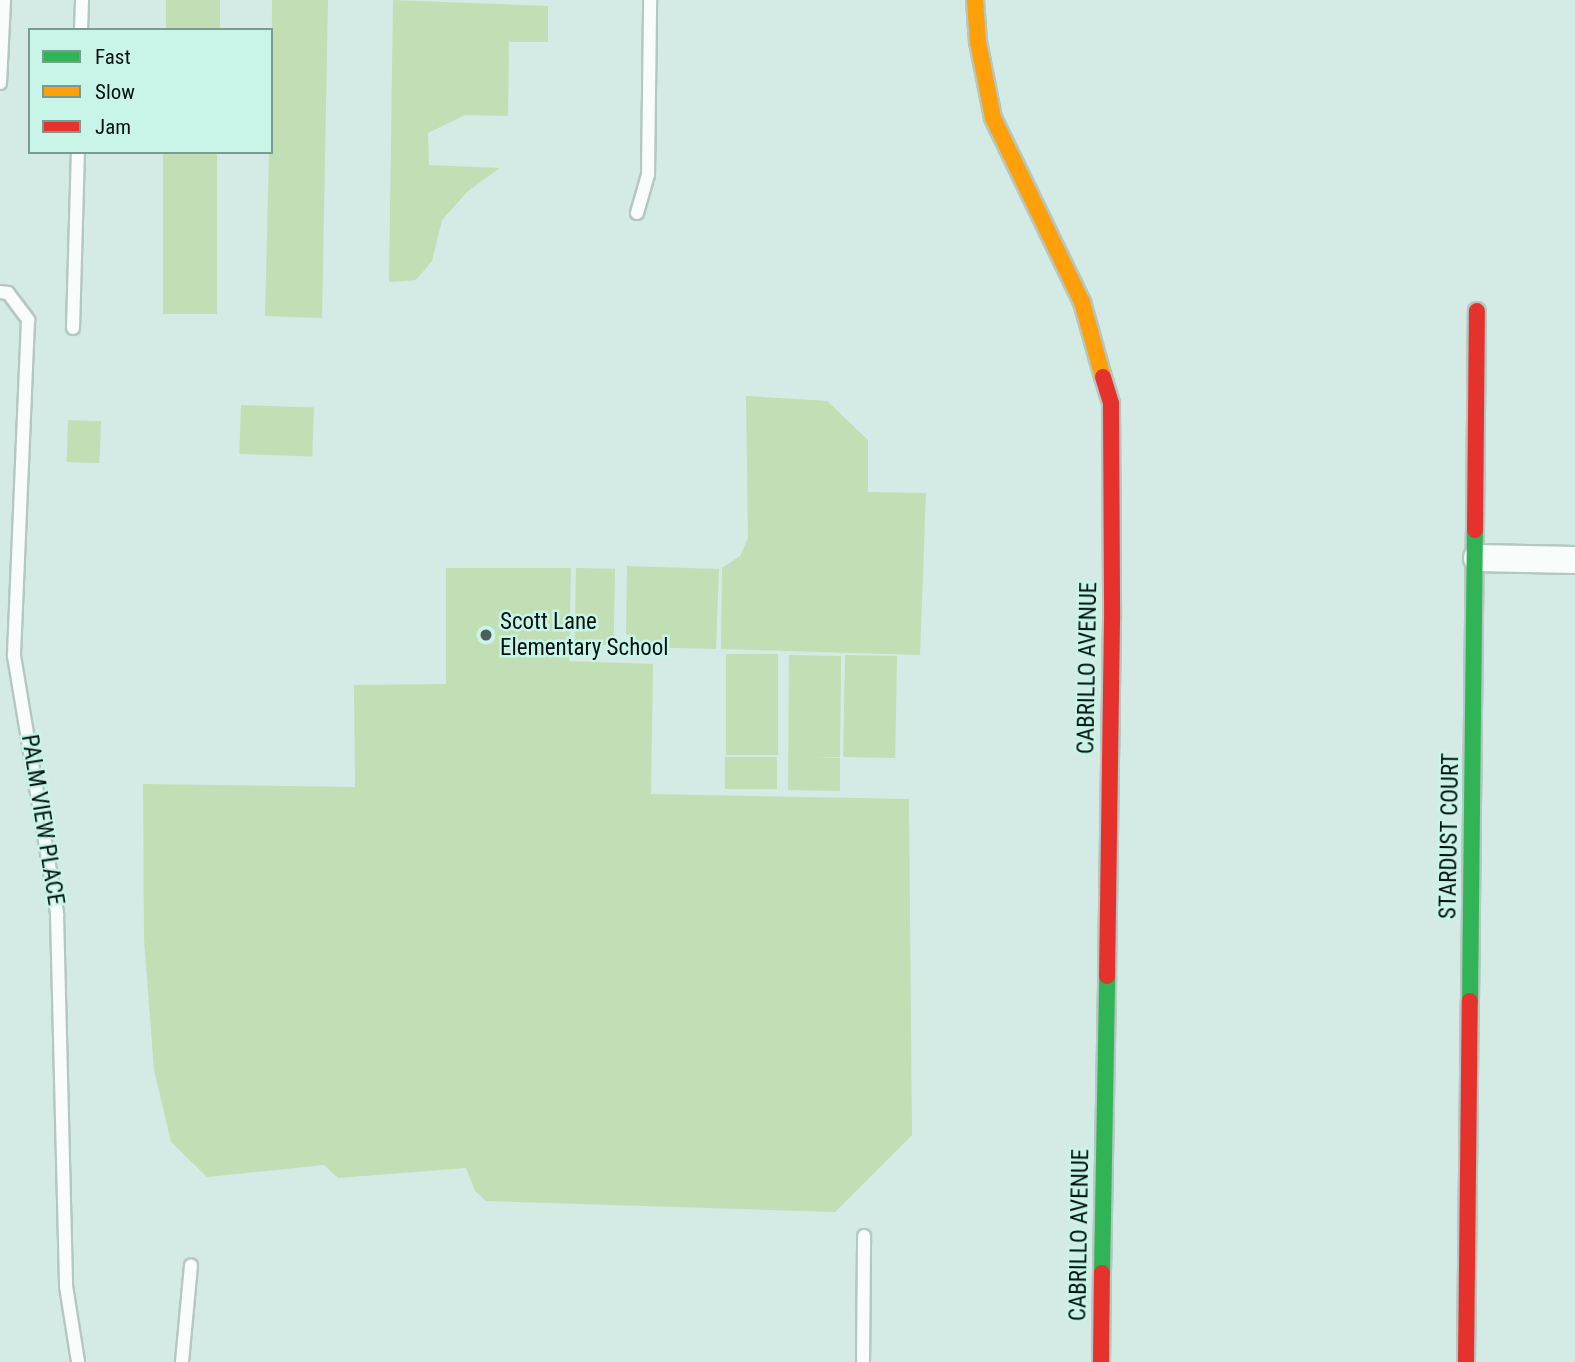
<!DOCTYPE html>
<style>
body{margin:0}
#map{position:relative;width:1575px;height:1362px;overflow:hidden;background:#d3ebe4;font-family:"Roboto Condensed",sans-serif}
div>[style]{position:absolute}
.green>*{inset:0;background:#c1deb5;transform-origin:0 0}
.roads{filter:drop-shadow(2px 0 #b4c7c1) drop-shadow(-2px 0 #b4c7c1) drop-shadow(0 2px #b4c7c1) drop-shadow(0 -2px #b4c7c1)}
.lane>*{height:12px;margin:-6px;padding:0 6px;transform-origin:6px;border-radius:6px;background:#f8fcfb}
.street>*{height:26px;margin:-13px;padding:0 13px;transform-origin:13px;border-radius:13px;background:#f8fcfb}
.fast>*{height:16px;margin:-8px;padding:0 8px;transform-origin:8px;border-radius:8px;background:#30b455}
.slow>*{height:16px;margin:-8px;padding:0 8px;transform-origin:8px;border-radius:8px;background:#ff9f0a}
.jam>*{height:16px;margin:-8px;padding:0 8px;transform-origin:8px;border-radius:8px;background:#e5322d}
.dots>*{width:19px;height:19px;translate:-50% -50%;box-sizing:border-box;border:4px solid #c9f5e8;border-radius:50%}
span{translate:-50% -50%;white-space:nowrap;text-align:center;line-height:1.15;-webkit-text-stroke:5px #c9f5e8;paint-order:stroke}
.poi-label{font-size:23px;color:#04130f}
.left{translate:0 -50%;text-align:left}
.street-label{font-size:23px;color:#04130f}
.legend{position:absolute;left:28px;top:28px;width:245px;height:126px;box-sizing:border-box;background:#c9f5e8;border:2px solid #7a9b91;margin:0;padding:9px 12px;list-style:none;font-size:21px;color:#04130f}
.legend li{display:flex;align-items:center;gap:14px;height:35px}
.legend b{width:35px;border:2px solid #7a9b91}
</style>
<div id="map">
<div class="green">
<i style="left:166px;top:0;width:54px;height:30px"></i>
<i style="clip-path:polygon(272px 0,328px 0,322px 318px,265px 316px,269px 152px,271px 152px)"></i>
<i style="clip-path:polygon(393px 0,548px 6px,548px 42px,509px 42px,508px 116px,465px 115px,428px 133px,429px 165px,500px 168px,468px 191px,442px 220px,432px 261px,416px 280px,389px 282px)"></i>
<i style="left:163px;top:152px;width:54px;height:162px"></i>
<i style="clip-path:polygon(746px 396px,827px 401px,868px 440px,868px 492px,926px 493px,920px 655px,721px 649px,722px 568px,740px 556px,748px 538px)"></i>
<i style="left:241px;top:405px;width:73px;height:49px;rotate:2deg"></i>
<i style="left:68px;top:420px;width:33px;height:42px;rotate:2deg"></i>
<i style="clip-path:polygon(627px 566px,719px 569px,716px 649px,639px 647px,631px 642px,626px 633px)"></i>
<i style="clip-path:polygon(446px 568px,571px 568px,569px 661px,653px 664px,651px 794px,909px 799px,912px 1135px,835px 1212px,486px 1201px,475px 1191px,466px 1168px,338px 1178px,324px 1165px,207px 1177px,171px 1142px,154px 1070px,144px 939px,143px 784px,355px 787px,354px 685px,446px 684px)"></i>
<i style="left:576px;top:568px;width:39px;height:76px;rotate:1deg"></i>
<i style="left:726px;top:654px;width:52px;height:101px"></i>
<i style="clip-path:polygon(789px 655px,841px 656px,840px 757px,815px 757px,840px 758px,840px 791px,788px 790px)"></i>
<i style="left:845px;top:655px;width:52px;height:102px;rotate:1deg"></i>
<i style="left:725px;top:757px;width:52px;height:32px"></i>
</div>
<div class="roads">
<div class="lane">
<i style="left:81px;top:30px;width:30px;rotate:-88deg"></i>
<i style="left:0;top:83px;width:83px;rotate:-87.2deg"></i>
<i style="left:637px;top:213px;width:40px;rotate:-74deg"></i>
<i style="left:648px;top:175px;width:175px;rotate:-89.3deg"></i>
<i style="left:0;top:292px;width:8px;rotate:7deg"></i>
<i style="left:8px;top:293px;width:34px;rotate:53deg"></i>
<i style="left:28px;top:320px;width:336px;rotate:92.4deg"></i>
<i style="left:14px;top:656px;width:262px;rotate:80.5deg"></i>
<i style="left:57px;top:914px;width:372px;rotate:88.6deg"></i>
<i style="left:66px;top:1286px;width:77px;rotate:81deg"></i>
<i style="left:73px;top:328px;width:176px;rotate:-88.4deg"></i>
<i style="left:182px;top:1362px;width:97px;rotate:-84.7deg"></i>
<i style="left:863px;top:1362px;width:126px;rotate:-89.5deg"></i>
</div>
<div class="street">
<i style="left:1477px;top:558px;width:98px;rotate:1.2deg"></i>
</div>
<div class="fast">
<i style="left:1470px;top:1001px;width:471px;rotate:-89.4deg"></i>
<i style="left:1102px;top:1273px;width:297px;rotate:-89deg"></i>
</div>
<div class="slow">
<i style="left:975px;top:0;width:42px;rotate:85.9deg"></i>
<i style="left:978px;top:42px;width:77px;rotate:78.8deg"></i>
<i style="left:993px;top:118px;width:204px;rotate:64.2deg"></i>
<i style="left:1082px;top:302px;width:78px;rotate:74.4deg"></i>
</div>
<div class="jam">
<i style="left:1103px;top:377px;width:28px;rotate:73deg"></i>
<i style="left:1111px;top:404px;width:216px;rotate:89.7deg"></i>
<i style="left:1112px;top:620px;width:356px;rotate:90.8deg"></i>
<i style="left:1475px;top:530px;width:219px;rotate:-89.5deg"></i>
<i style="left:1101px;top:1362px;width:89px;rotate:-89.4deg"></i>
<i style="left:1466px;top:1362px;width:361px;rotate:-89.4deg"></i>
</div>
</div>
<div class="dots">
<i style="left:486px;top:635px;background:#4c5f5a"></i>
</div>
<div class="poi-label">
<span class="left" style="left:500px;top:635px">Scott Lane<br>Elementary School</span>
</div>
<div class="street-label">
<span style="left:1088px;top:668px;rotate:-89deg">CABRILLO AVENUE</span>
<span style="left:42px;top:820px;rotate:81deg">PALM VIEW PLACE</span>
<span style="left:1450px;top:836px;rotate:-89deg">STARDUST COURT</span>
<span style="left:1080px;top:1235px;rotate:-89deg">CABRILLO AVENUE</span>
</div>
<ul class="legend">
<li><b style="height:9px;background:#30b455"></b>Fast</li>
<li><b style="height:9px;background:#ff9f0a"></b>Slow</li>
<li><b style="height:9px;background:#e5322d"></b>Jam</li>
</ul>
</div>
